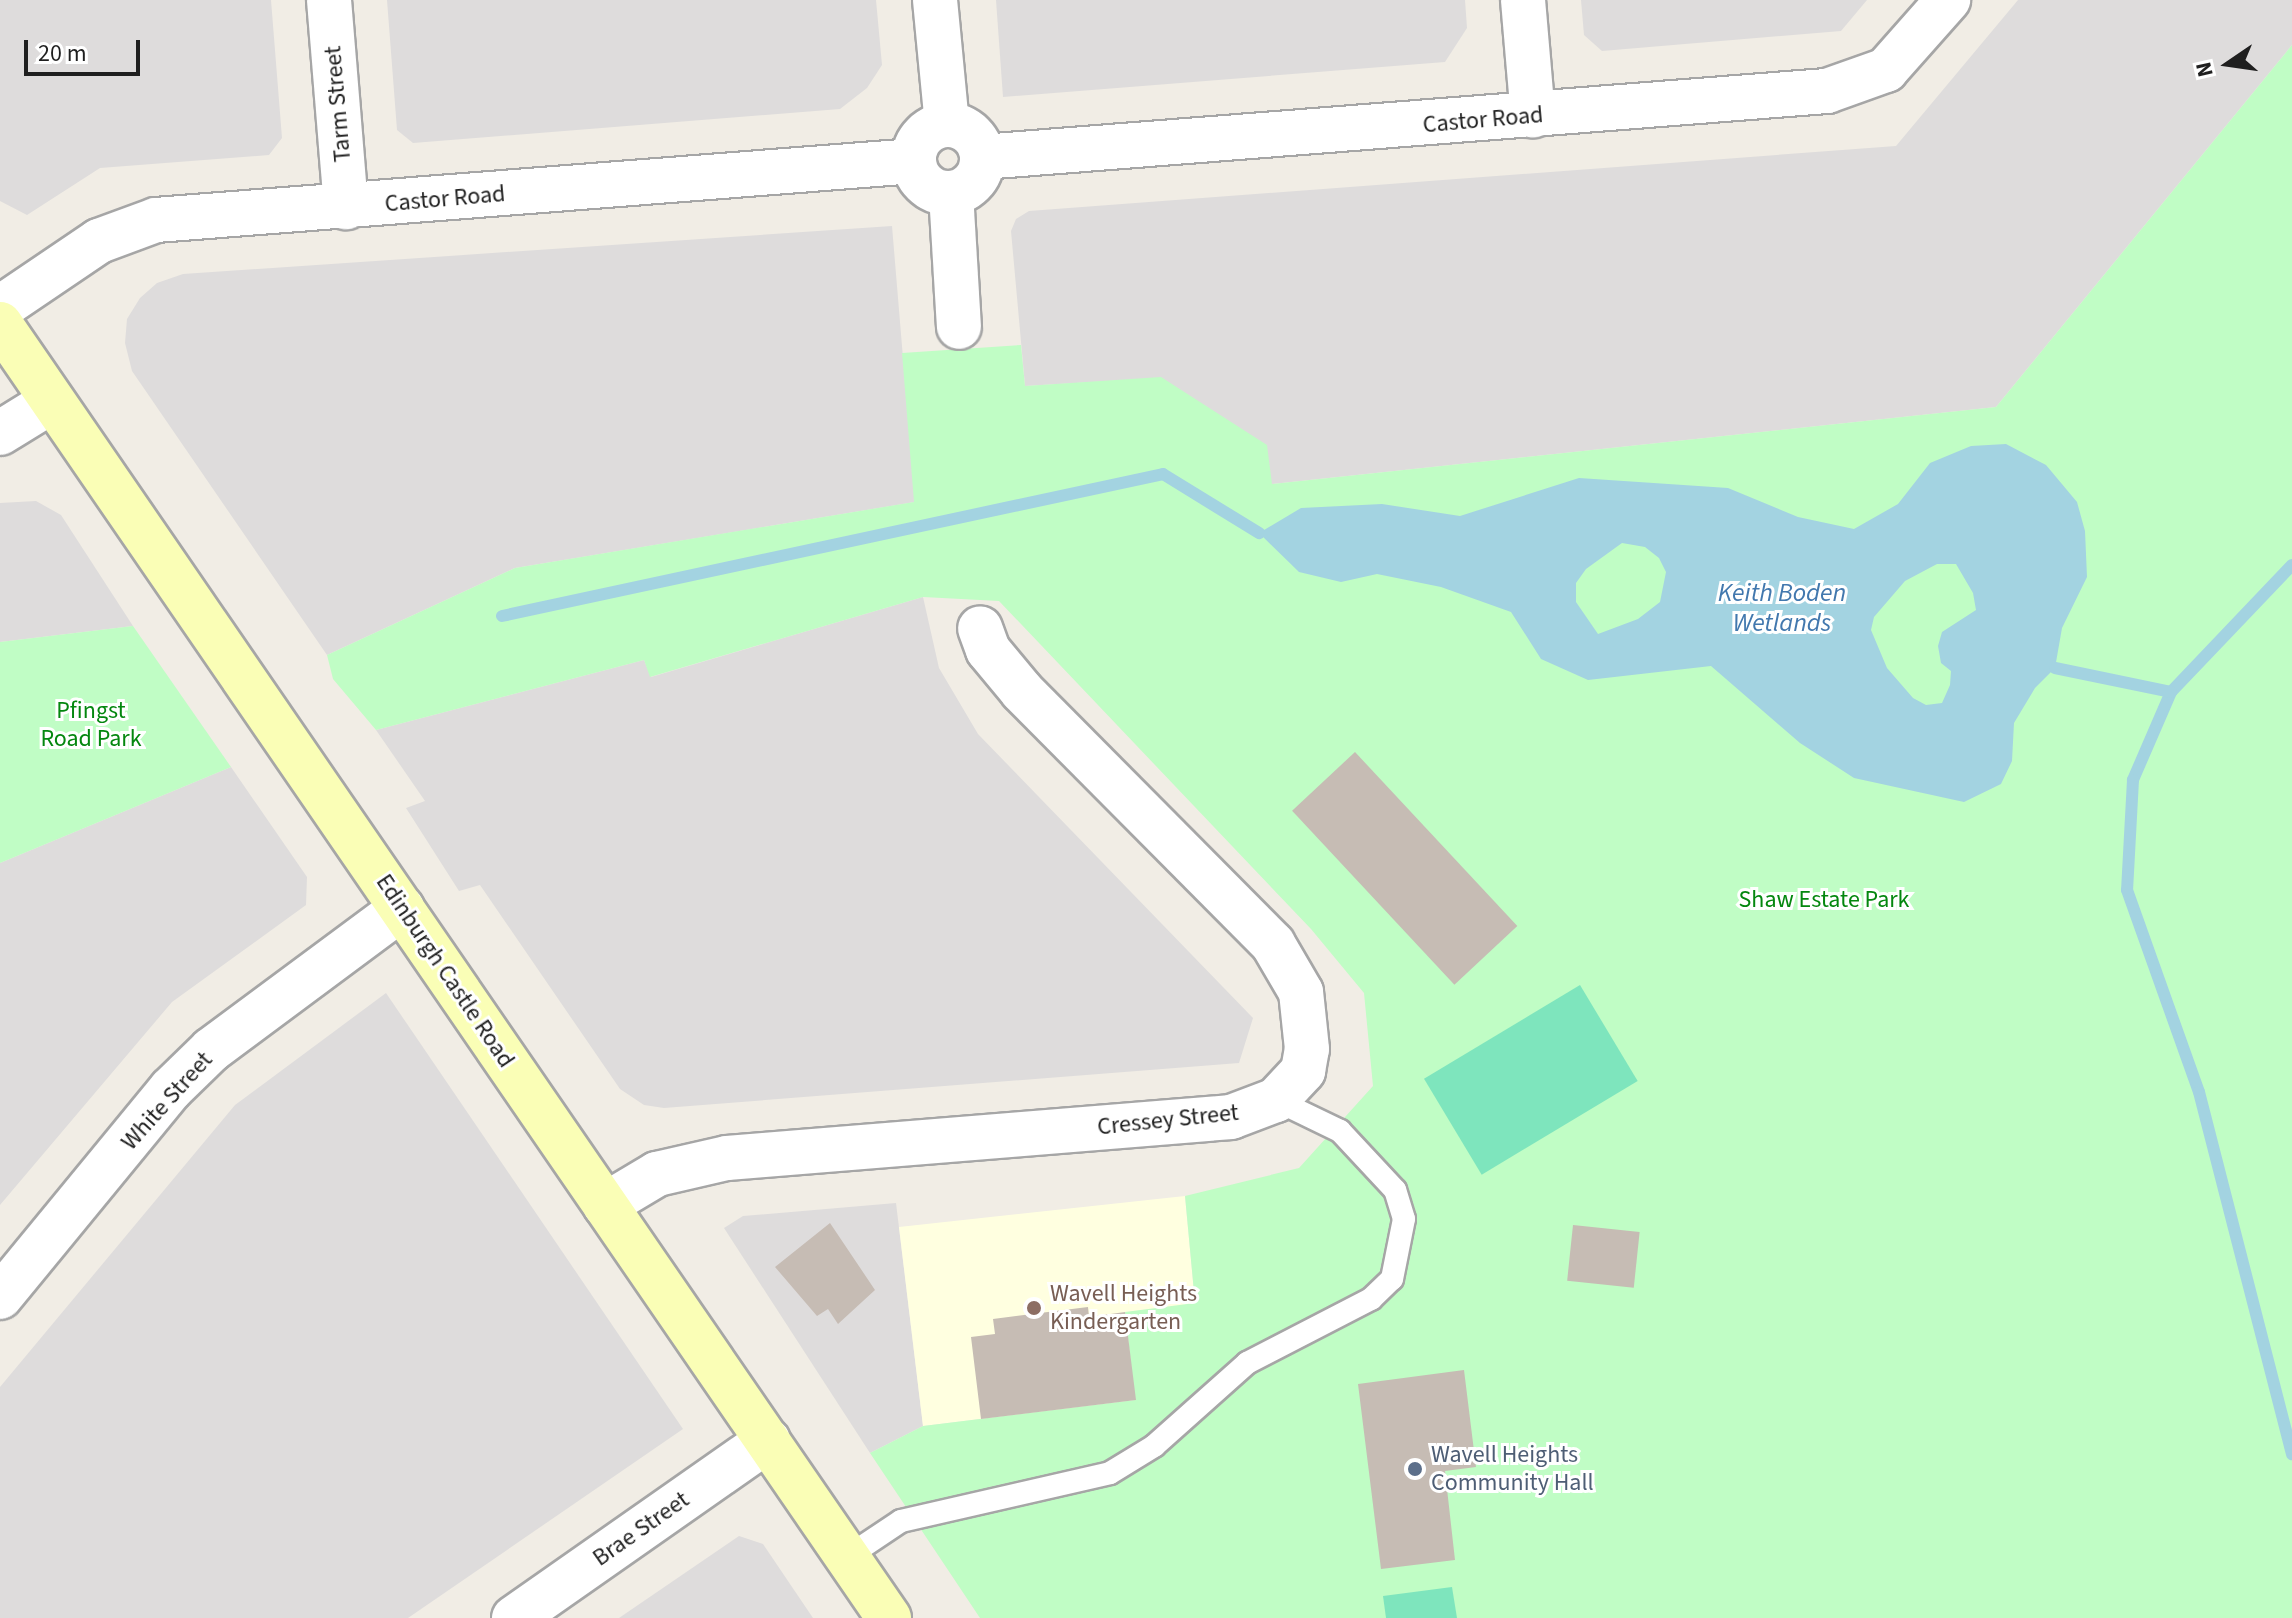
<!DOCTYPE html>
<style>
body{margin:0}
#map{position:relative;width:2292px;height:1618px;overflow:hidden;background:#f1ede5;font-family:"Source Sans 3",sans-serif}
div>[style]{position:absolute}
.residential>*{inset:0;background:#dedcdc}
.education>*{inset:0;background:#ffffe0}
.park>*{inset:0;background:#c0fdc5}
.pitch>*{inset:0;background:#7ee5bd;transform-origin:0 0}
.water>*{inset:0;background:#a3d3e1}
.stream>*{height:12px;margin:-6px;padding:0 6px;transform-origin:6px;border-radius:6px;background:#a3d3e1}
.building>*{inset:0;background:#c6bcb4;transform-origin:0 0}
.roads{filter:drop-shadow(2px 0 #a6a6a6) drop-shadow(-2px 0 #a6a6a6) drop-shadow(0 2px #a6a6a6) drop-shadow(0 -2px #a6a6a6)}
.lane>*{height:22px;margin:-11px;padding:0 11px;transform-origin:11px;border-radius:11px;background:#fff}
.street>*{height:44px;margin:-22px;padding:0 22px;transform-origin:22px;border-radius:22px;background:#fff}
.street>.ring{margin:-22px;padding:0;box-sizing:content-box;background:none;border:44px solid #fff;border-radius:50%}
.secondary>*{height:44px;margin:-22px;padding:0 22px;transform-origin:22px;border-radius:22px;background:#fafeb6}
.dots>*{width:22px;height:22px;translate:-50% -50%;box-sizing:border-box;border:4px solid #fff;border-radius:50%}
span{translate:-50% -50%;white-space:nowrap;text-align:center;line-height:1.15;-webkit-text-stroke:6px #fff;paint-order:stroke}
.street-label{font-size:24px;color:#1f1f1f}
.park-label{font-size:24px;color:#04870f}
.education-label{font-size:24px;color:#785e54}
.left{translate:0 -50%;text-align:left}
.service-label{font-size:24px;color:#4e5e75}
.water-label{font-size:26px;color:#4278ae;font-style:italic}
.north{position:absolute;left:2188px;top:24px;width:80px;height:80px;-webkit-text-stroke:6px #fff;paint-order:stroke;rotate:257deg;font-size:22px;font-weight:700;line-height:32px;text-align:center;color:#1f1f1f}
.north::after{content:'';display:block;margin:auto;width:28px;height:36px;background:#1f1f1f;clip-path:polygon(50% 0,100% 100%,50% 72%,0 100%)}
.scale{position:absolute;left:24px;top:40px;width:116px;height:36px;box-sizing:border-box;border:4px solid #1f1f1f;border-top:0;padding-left:10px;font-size:24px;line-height:28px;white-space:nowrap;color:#1f1f1f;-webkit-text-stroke:6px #fff;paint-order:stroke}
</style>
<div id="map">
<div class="residential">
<i style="clip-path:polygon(0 0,271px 0,282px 138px,269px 155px,100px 168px,27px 215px,0 201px)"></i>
<i style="clip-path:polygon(387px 0,876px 0,882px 65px,867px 88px,840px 109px,413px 143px,397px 130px)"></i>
<i style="clip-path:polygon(996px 0,1465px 0,1467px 28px,1445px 62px,1003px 97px)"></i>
<i style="clip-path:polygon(1581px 0,1867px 0,1841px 31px,1602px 51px,1584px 35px)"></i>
<i style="clip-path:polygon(2018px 0,2292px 0,2292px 45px,1996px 407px,1272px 484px,1161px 378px,1025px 386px,1011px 231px,1016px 219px,1029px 211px,1896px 146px)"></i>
<i style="clip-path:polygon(892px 226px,915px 502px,515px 568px,327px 655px,132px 371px,125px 343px,127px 319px,140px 298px,157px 283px,183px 274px)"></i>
<i style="clip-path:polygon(36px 501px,61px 515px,133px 626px,0 642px,0 503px)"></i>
<i style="clip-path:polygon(923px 597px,939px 668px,978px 734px,1253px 1018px,1239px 1063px,664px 1108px,644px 1105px,620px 1089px,480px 885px,459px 891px,406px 808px,425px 801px,376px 730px,644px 660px,651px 677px)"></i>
<i style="clip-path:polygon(231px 767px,307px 877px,306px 905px,172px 1002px,0 1205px,0 863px)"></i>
<i style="clip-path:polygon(386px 993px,683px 1429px,408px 1618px,0 1618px,0 1387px,235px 1105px)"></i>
<i style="clip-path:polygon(896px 1203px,923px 1426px,870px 1453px,724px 1228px,743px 1216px)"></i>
<i style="clip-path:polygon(739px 1536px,763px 1544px,813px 1618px,619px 1618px)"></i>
</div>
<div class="education">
<i style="clip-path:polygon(1185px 1196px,1195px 1303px,1136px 1400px,923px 1426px,899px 1227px)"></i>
</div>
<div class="park">
<i style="clip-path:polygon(2292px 45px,2292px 1618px,980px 1618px,870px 1453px,923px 1426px,1135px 1400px,1125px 1312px,1195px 1303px,1185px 1196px,1299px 1168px,1373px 1086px,1364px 993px,1311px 929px,999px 601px,923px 597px,650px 677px,644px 660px,376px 730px,333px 679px,327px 655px,515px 568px,914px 502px,902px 353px,1021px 345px,1025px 386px,1161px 377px,1267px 445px,1272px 484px,1996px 407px)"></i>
<i style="clip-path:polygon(133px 626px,231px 767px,0 863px,0 642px)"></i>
</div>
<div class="pitch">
<i style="left:1580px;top:985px;width:112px;height:182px;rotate:59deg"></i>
<i style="clip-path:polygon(1452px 1587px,1457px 1618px,1386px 1618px,1383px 1596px)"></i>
</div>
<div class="water">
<i style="clip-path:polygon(evenodd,2006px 444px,2046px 465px,2077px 502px,2085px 531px,2087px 577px,2062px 628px,2055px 668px,2035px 688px,2014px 723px,2012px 761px,2001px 784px,1964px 802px,1854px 778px,1800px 743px,1711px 666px,1588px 680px,1541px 659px,1511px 612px,1441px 587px,1377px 574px,1341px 582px,1299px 572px,1259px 533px,1301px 508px,1382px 504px,1460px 516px,1579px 478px,1728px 488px,1798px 517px,1854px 529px,1898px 504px,1930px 463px,1971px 446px,2006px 444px,1622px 543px,1645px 547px,1659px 558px,1666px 572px,1660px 602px,1638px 619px,1598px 634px,1576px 602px,1576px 583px,1586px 569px,1622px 543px,2006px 444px,1937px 564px,1956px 564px,1973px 593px,1976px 610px,1942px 632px,1938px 646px,1941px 663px,1951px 671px,1950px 685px,1942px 703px,1926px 705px,1913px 698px,1887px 668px,1871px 630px,1874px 617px,1905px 581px,1937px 564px)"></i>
</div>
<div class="stream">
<i style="left:2292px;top:565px;width:175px;rotate:133.6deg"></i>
<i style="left:2171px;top:692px;width:96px;rotate:113.4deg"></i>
<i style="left:2133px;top:780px;width:110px;rotate:93.1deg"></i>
<i style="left:2127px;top:890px;width:214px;rotate:70.4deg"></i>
<i style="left:2199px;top:1092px;width:374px;rotate:75.6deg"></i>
<i style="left:502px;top:616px;width:676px;rotate:-12.12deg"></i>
<i style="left:1163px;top:474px;width:113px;rotate:31.6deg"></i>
<i style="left:2055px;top:668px;width:118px;rotate:11.7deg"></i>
</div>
<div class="building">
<i style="left:1355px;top:752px;width:238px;height:86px;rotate:47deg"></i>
<i style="clip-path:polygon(830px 1223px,875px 1290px,838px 1324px,828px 1309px,817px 1316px,775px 1267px)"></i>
<i style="left:1573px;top:1225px;width:67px;height:56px;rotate:6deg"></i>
<i style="clip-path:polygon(1088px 1307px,1089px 1317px,1125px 1312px,1136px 1400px,981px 1419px,971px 1337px,995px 1334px,993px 1319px)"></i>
<i style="clip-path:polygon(1464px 1370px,1476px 1467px,1445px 1471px,1455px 1560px,1381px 1569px,1358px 1384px)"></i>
</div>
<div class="roads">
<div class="lane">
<i style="left:847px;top:1557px;width:65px;rotate:-33.7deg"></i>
<i style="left:901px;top:1521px;width:214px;rotate:-12.9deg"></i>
<i style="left:1110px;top:1473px;width:52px;rotate:-31.5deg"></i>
<i style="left:1154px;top:1446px;width:125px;rotate:-41.7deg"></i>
<i style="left:1247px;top:1363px;width:140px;rotate:-27.3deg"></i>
<i style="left:1371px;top:1299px;width:29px;rotate:-44deg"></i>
<i style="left:1392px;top:1279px;width:61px;rotate:-78.7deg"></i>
<i style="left:1404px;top:1219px;width:30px;rotate:-107deg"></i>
<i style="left:1395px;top:1190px;width:81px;rotate:-133deg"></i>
<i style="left:1340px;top:1131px;width:71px;rotate:-154.2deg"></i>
</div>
<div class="street">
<i style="left:329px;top:0;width:208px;rotate:85.3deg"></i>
<i style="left:935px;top:0;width:125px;rotate:84.5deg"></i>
<i style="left:1523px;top:0;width:116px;rotate:85.1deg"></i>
<i class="ring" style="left:914px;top:125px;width:24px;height:24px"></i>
<i style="left:982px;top:157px;width:848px;rotate:-4.47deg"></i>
<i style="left:1827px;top:91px;width:63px;rotate:-19.6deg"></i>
<i style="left:1886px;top:70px;width:94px;rotate:-48.5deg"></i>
<i style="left:951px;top:193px;width:134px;rotate:86.6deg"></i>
<i style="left:0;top:308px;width:120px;rotate:-34.1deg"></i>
<i style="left:99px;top:241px;width:61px;rotate:-20.2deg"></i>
<i style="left:156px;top:220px;width:760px;rotate:-4.45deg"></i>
<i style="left:0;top:433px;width:61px;rotate:-31.6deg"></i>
<i style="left:605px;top:1205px;width:61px;rotate:-30.8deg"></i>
<i style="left:657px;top:1174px;width:72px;rotate:-12.9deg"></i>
<i style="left:727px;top:1158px;width:506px;rotate:-4.65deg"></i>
<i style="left:1231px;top:1117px;width:48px;rotate:-20.7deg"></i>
<i style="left:1276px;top:1100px;width:40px;rotate:-47deg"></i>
<i style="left:1303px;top:1071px;width:22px;rotate:-80deg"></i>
<i style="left:1307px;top:1049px;width:57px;rotate:-96deg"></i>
<i style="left:1301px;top:992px;width:56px;rotate:-120.3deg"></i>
<i style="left:1273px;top:944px;width:356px;rotate:-134.8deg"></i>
<i style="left:1022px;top:691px;width:53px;rotate:-129.7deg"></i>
<i style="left:988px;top:650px;width:23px;rotate:-110deg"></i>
<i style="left:0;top:1297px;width:269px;rotate:-50.6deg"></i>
<i style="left:171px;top:1089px;width:56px;rotate:-44.3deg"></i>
<i style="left:211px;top:1050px;width:238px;rotate:-36.6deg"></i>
<i style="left:514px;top:1618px;width:310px;rotate:-35deg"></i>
</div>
<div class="secondary">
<i style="left:0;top:324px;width:1570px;rotate:55.51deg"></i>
</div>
</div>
<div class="dots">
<i style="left:1034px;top:1308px;background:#8d6e63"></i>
<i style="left:1415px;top:1469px;background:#5c6f8a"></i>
</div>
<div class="street-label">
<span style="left:338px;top:104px;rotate:-95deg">Tarm Street</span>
<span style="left:1483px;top:120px;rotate:-5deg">Castor Road</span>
<span style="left:445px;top:199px;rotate:-5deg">Castor Road</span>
<span style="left:445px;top:971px;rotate:56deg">Edinburgh Castle Road</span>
<span style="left:167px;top:1101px;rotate:-48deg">White Street</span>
<span style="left:1168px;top:1120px;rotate:-6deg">Cressey Street</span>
<span style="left:641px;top:1529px;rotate:-35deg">Brae Street</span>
</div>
<div class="park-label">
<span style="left:91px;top:725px">Pfingst<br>Road Park</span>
<span style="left:1824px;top:900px">Shaw Estate Park</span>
</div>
<div class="education-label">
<span class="left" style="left:1050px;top:1308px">Wavell Heights<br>Kindergarten</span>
</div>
<div class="service-label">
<span class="left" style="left:1431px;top:1469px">Wavell Heights<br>Community Hall</span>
</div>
<div class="water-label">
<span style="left:1782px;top:608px">Keith Boden<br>Wetlands</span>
</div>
<div class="north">N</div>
<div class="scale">20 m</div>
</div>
